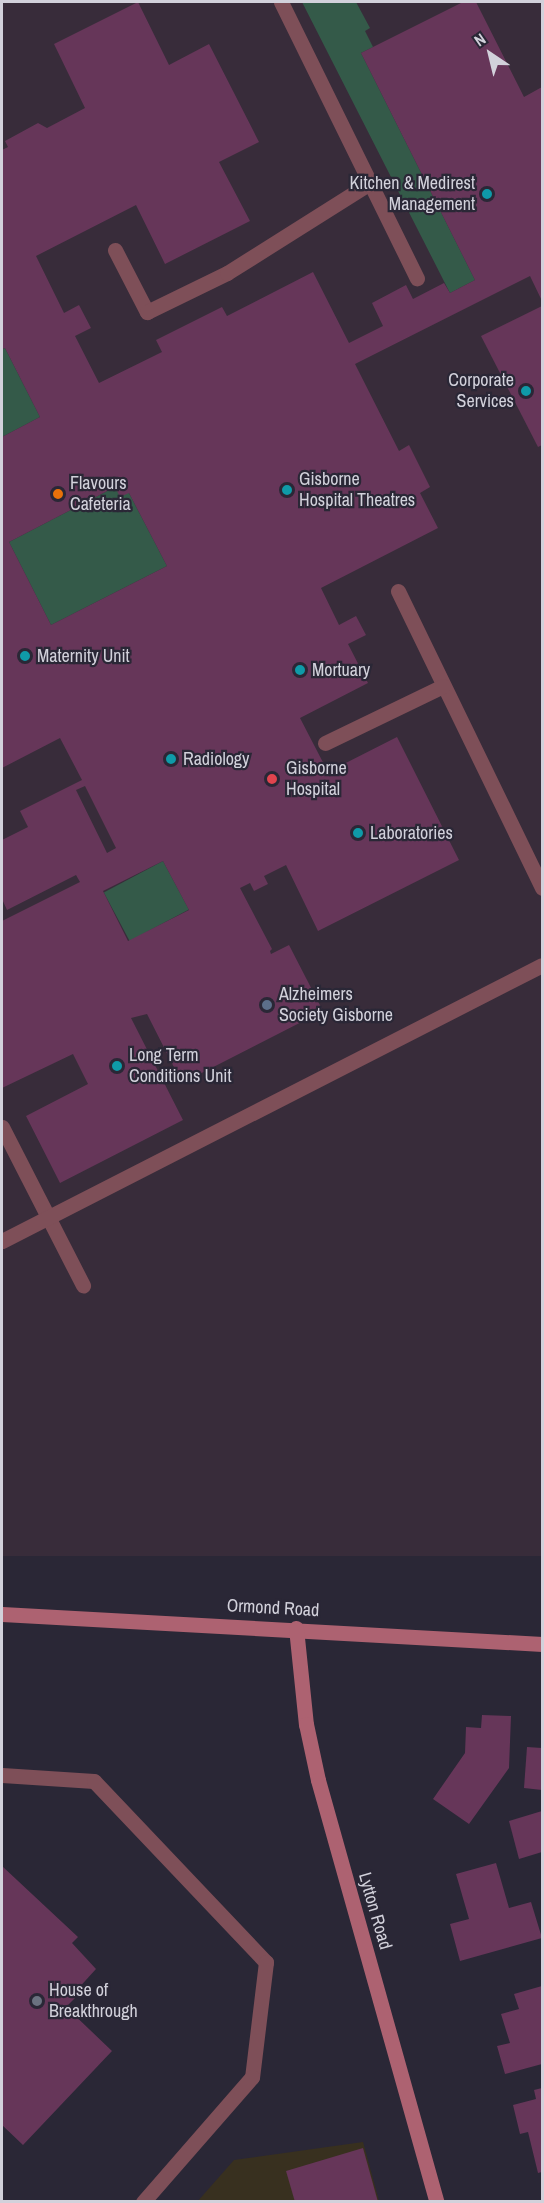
<!DOCTYPE html>
<style>
body{margin:0}
#map{position:relative;width:544px;height:2203px;overflow:hidden;background:#2a2736;font-family:"Archivo Narrow",sans-serif}
div>[style]{position:absolute}
.commercial>*{inset:0;background:#38301f}
.medical>*{inset:0;background:#382c3a;transform-origin:0 0}
.green>*{inset:0;background:#345a49;transform-origin:0 0}
.building>*{inset:0;background:#663659}
.lane>*{height:15px;margin:-7.5px;padding:0 7.5px;transform-origin:7.5px;border-radius:7.5px;background:#7e4f58}
.secondary>*{height:15px;margin:-7.5px;padding:0 7.5px;transform-origin:7.5px;border-radius:7.5px;background:#ad6271}
.dots>*{width:16px;height:16px;translate:-50% -50%;box-sizing:border-box;border:3px solid #2a2736;border-radius:50%}
span{translate:-50% -50%;white-space:nowrap;text-align:center;line-height:1.15;-webkit-text-stroke:4.5px #2a2736;paint-order:stroke}
.poi-label{font-size:18px;color:#d2d1db}
.right{translate:-100% -50%;text-align:right}
.left{translate:0 -50%;text-align:left}
.street-label{font-size:18px;color:#d2d1db}
.frame{position:absolute;inset:0;border:3px solid #d2d1db;pointer-events:none}
.north{position:absolute;left:460px;top:24px;width:60px;height:60px;-webkit-text-stroke:4px #2a2736;paint-order:stroke;rotate:325deg;font-size:16px;font-weight:700;line-height:24px;text-align:center;color:#d2d1db}
.north::after{content:'';display:block;margin:auto;width:21px;height:27px;background:#d2d1db;clip-path:polygon(50% 0,100% 100%,50% 72%,0 100%)}
</style>
<div id="map">
<div class="commercial">
<i style="clip-path:polygon(363px 2142px,379px 2201px,197px 2202px,234px 2160px)"></i>
</div>
<div class="medical">
<i style="left:2px;top:2px;width:540px;height:1554px"></i>
</div>
<div class="green">
<i style="clip-path:polygon(302px 2px,356px 2px,370px 28px,365px 31px,373px 47px,361px 53px,475px 280px,450px 293px)"></i>
<i style="clip-path:polygon(5px 348px,40px 417px,2px 437px,2px 349px)"></i>
<i style="clip-path:polygon(115px 487px,129px 493px,167px 566px,51px 625px,9px 542px)"></i>
<i style="left:163px;top:861px;width:55px;height:67px;rotate:62deg"></i>
</div>
<div class="building">
<i style="clip-path:polygon(evenodd,138px 2px,169px 65px,209px 44px,259px 142px,219px 162px,250px 221px,165px 264px,136px 205px,36px 256px,64px 313px,79px 305px,91px 328px,75px 336px,99px 383px,162px 352px,156px 340px,222px 307px,227px 316px,313px 272px,349px 343px,383px 326px,372px 303px,406px 285px,413px 299px,444px 283px,450px 293px,475px 280px,361px 53px,463px 2px,476px 2px,524px 97px,542px 87px,542px 301px,530px 276px,355px 364px,399px 451px,409px 445px,430px 487px,420px 493px,438px 528px,321px 588px,339px 625px,356px 616px,366px 635px,348px 644px,368px 683px,300px 718px,328px 772px,397px 737px,459px 860px,318px 931px,286px 865px,264px 876px,268px 884px,254px 891px,250px 883px,240px 888px,272px 949px,270px 951px,271px 954px,289px 945px,323px 1011px,182px 1083px,147px 1014px,131px 1018px,183px 1120px,60px 1183px,26px 1116px,88px 1084px,73px 1054px,2px 1088px,2px 921px,80px 882px,76px 875px,7px 910px,2px 899px,2px 840px,28px 827px,20px 811px,82px 780px,60px 738px,2px 768px,2px 437px,40px 417px,5px 348px,2px 349px,2px 150px,8px 147px,5px 141px,38px 123px,47px 128px,85px 108px,54px 44px,138px 2px,115px 487px,120px 497px,129px 493px,167px 566px,51px 625px,9px 542px,115px 487px,138px 2px,85px 786px,116px 848px,107px 853px,76px 790px,85px 786px,138px 2px,163px 861px,189px 910px,128px 941px,103px 891px,163px 861px)"></i>
<i style="clip-path:polygon(542px 306px,542px 445px,538px 447px,481px 336px)"></i>
<i style="clip-path:polygon(482px 1715px,511px 1716px,509px 1768px,469px 1824px,433px 1799px,465px 1753px,466px 1727px,481px 1728px)"></i>
<i style="clip-path:polygon(527px 1747px,542px 1748px,542px 1790px,524px 1788px)"></i>
<i style="clip-path:polygon(542px 1811px,542px 1852px,519px 1859px,509px 1821px)"></i>
<i style="clip-path:polygon(496px 1863px,509px 1908px,531px 1902px,542px 1938px,460px 1961px,450px 1924px,469px 1919px,456px 1874px)"></i>
<i style="clip-path:polygon(2px 1866px,78px 1937px,72px 1943px,96px 1969px,75px 1992px,78px 1995px,66px 2007px,112px 2051px,23px 2145px,2px 2125px)"></i>
<i style="clip-path:polygon(542px 1986px,542px 2064px,505px 2074px,497px 2046px,510px 2043px,501px 2014px,519px 2009px,514px 1994px)"></i>
<i style="clip-path:polygon(542px 2088px,542px 2172px,538px 2173px,528px 2132px,520px 2134px,513px 2105px,536px 2099px,534px 2090px)"></i>
<i style="clip-path:polygon(363px 2148px,378px 2202px,295px 2202px,286px 2171px)"></i>
</div>
<div class="lane">
<i style="left:281px;top:2px;width:308px;rotate:63.8deg"></i>
<i style="left:115px;top:250px;width:70px;rotate:62.7deg"></i>
<i style="left:147px;top:312px;width:89px;rotate:-26deg"></i>
<i style="left:227px;top:273px;width:169px;rotate:-32.2deg"></i>
<i style="left:398px;top:591px;width:330px;rotate:64.1deg"></i>
<i style="left:325px;top:743px;width:131px;rotate:-25.8deg"></i>
<i style="left:2px;top:1127px;width:178px;rotate:62.9deg"></i>
<i style="left:2px;top:1241px;width:606px;rotate:-27.07deg"></i>
<i style="left:2px;top:1775px;width:92px;rotate:3.7deg"></i>
<i style="left:94px;top:1781px;width:250px;rotate:46.5deg"></i>
<i style="left:266px;top:1962px;width:116px;rotate:96.9deg"></i>
<i style="left:252px;top:2077px;width:166px;rotate:131.1deg"></i>
</div>
<div class="secondary">
<i style="left:2px;top:1614px;width:541px;rotate:3.18deg"></i>
<i style="left:296px;top:1628px;width:97px;rotate:84.1deg"></i>
<i style="left:306px;top:1724px;width:57px;rotate:77.9deg"></i>
<i style="left:318px;top:1780px;width:438px;rotate:74.3deg"></i>
</div>
<div class="dots">
<i style="left:487px;top:194px;background:#0f9aa8"></i>
<i style="left:526px;top:391px;background:#0f9aa8"></i>
<i style="left:287px;top:490px;background:#0f9aa8"></i>
<i style="left:58px;top:494px;background:#e8710a"></i>
<i style="left:25px;top:656px;background:#0f9aa8"></i>
<i style="left:300px;top:670px;background:#0f9aa8"></i>
<i style="left:171px;top:759px;background:#0f9aa8"></i>
<i style="left:272px;top:779px;background:#e0444e"></i>
<i style="left:358px;top:833px;background:#0f9aa8"></i>
<i style="left:267px;top:1005px;background:#5c6f8a"></i>
<i style="left:117px;top:1066px;background:#0f9aa8"></i>
<i style="left:37px;top:2001px;background:#6b7280"></i>
</div>
<div class="poi-label">
<span class="right" style="left:475px;top:194px">Kitchen &amp; Medirest<br>Management</span>
<span class="right" style="left:514px;top:391px">Corporate<br>Services</span>
<span class="left" style="left:299px;top:490px">Gisborne<br>Hospital Theatres</span>
<span class="left" style="left:70px;top:494px">Flavours<br>Cafeteria</span>
<span class="left" style="left:37px;top:656px">Maternity Unit</span>
<span class="left" style="left:312px;top:670px">Mortuary</span>
<span class="left" style="left:183px;top:759px">Radiology</span>
<span class="left" style="left:286px;top:779px">Gisborne<br>Hospital</span>
<span class="left" style="left:370px;top:833px">Laboratories</span>
<span class="left" style="left:279px;top:1005px">Alzheimers<br>Society Gisborne</span>
<span class="left" style="left:129px;top:1066px">Long Term<br>Conditions Unit</span>
<span class="left" style="left:49px;top:2001px">House of<br>Breakthrough</span>
</div>
<div class="street-label">
<span style="left:273px;top:1608px;rotate:3deg">Ormond Road</span>
<span style="left:375px;top:1911px;rotate:74deg">Lytton Road</span>
</div>
<div class="frame"></div>
<div class="north">N</div>
</div>
